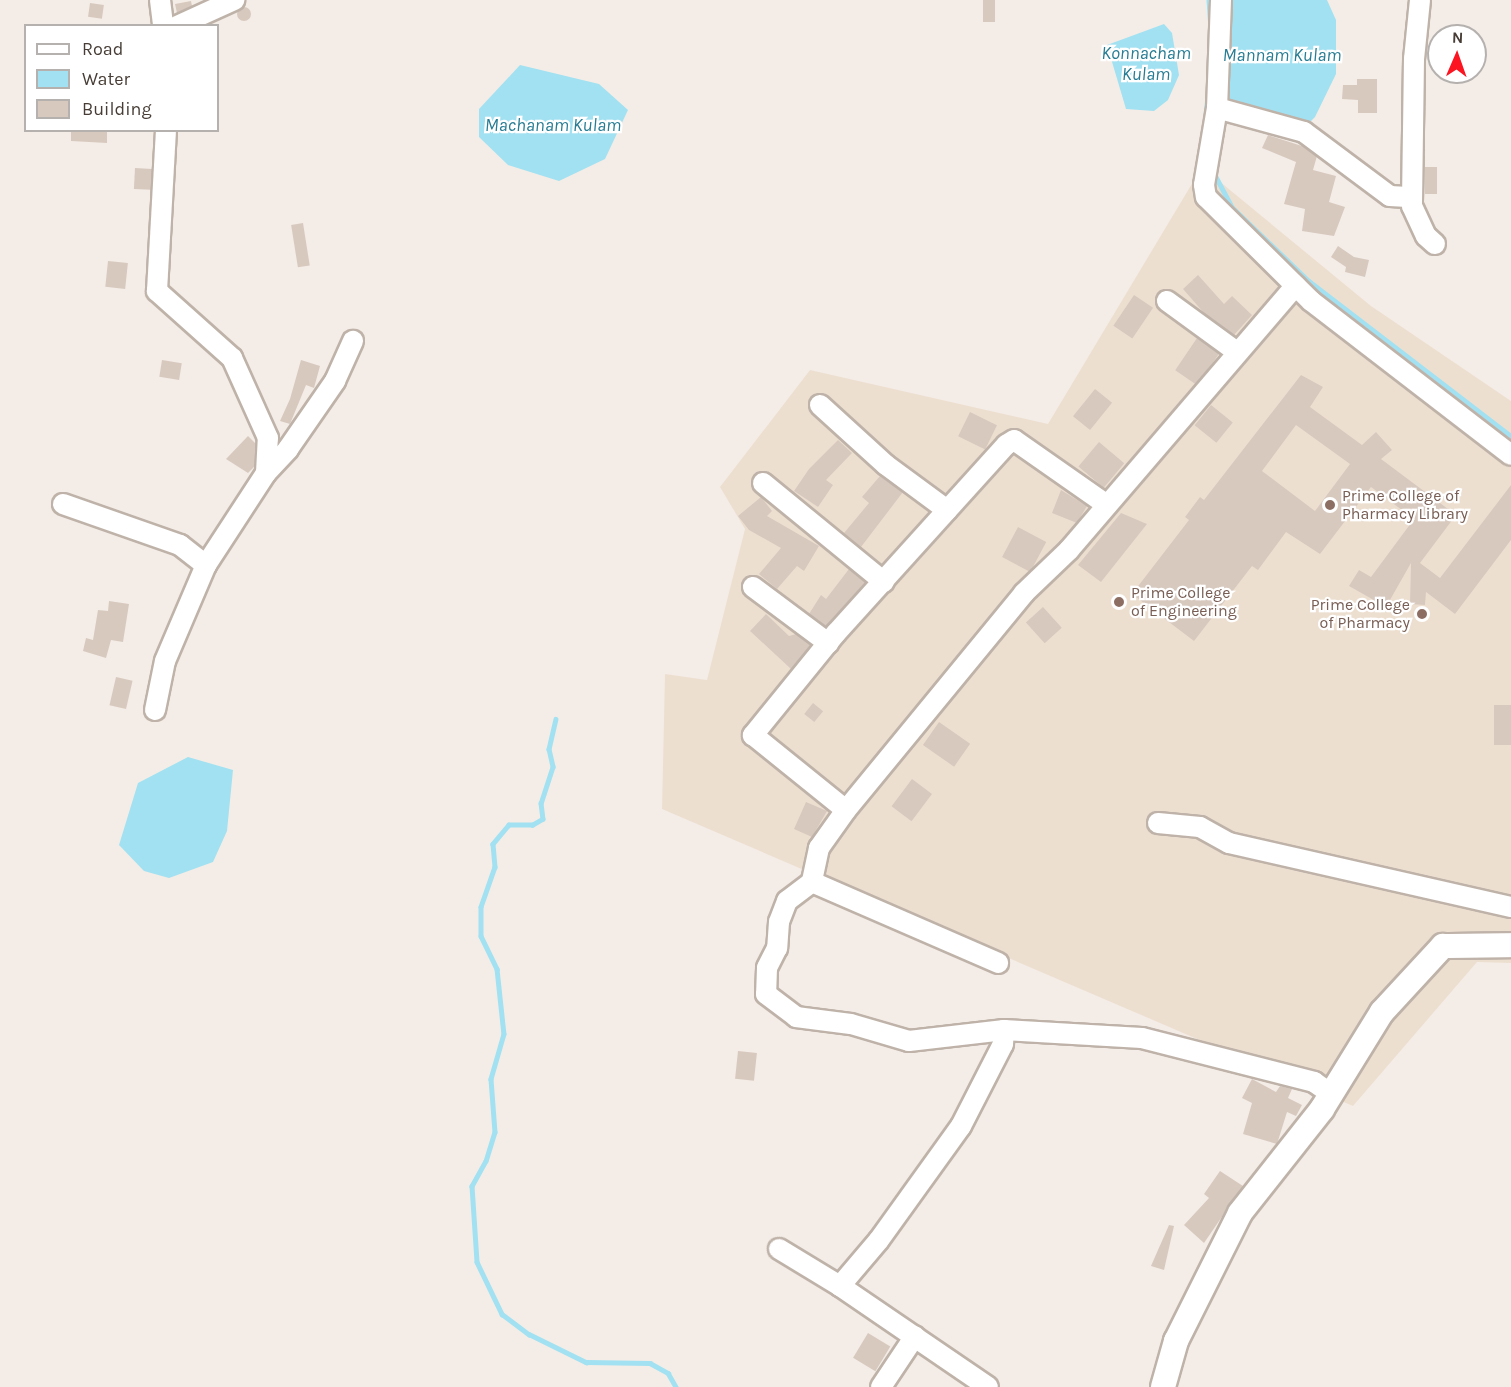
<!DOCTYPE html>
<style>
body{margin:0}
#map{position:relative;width:1511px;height:1387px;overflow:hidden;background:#f4ede7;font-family:Karla,sans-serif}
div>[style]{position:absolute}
.education>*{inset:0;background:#eddfd0}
.water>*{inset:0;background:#a2e1f1}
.stream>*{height:4.5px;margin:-2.25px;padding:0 2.25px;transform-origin:2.25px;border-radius:2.25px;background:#a2e1f1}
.building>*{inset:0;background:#d8c9bf;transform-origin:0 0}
.round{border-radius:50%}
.roads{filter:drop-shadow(2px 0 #bfb3a9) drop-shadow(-2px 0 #bfb3a9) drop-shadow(0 2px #bfb3a9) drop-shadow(0 -2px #bfb3a9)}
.minor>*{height:20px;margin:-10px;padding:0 10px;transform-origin:10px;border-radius:10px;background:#fff}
.tertiary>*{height:24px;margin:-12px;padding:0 12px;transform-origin:12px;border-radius:12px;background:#fff}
.dots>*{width:16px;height:16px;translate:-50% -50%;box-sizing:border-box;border:3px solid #fff;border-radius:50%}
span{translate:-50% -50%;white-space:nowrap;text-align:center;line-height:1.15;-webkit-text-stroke:4.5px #fff;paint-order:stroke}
.education-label{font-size:16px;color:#785e54}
.left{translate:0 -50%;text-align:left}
.right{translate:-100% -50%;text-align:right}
.water-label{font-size:18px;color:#277c93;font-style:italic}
.legend{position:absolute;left:24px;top:24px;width:195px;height:108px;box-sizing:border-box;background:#fff;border:2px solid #b5b1af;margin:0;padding:8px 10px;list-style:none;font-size:18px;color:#473d36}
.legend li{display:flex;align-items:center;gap:12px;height:30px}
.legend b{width:30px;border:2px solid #b5b1af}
.north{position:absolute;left:1427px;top:24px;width:60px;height:60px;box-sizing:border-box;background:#fff;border:2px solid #b5b1af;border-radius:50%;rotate:2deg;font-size:16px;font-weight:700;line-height:24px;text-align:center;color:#473d36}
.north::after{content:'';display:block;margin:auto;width:21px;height:27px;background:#fc1521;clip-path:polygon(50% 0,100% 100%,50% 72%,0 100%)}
</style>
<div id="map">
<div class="education">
<i style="clip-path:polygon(1202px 167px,1371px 306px,1511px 401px,1511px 963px,1477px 962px,1353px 1106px,662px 809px,665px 674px,707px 680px,745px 529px,720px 487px,810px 370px,1048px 424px)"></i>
</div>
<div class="water">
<i style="clip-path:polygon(1226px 0,1327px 0,1336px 20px,1336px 74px,1315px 117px,1309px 123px,1230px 103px)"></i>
<i style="clip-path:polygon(1164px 24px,1172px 33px,1179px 75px,1168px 100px,1154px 111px,1126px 109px,1107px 45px)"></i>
<i style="clip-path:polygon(520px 65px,599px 84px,628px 110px,605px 159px,559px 181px,508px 165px,479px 137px,479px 109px)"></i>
<i style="clip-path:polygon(188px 757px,233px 770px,227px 831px,213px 862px,169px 878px,144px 871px,119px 845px,138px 783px)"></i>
</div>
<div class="stream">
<i style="left:1209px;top:0;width:27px;rotate:86deg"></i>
<i style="left:1205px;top:120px;width:28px;rotate:-84deg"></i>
<i style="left:1214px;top:173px;width:38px;rotate:62deg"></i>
<i style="left:1232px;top:207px;width:107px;rotate:43.9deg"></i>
<i style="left:1309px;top:281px;width:255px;rotate:37.5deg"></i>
<i style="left:556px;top:719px;width:31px;rotate:103deg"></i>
<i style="left:549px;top:749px;width:18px;rotate:77deg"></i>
<i style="left:553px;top:767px;width:38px;rotate:108deg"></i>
<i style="left:541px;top:803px;width:16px;rotate:83deg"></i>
<i style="left:543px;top:819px;width:12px;rotate:149deg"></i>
<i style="left:533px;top:825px;width:24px;rotate:180deg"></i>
<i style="left:509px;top:825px;width:25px;rotate:130deg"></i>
<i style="left:493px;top:844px;width:23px;rotate:85deg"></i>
<i style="left:495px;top:867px;width:42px;rotate:109.3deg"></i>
<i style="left:481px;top:907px;width:29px;rotate:90deg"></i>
<i style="left:481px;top:936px;width:37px;rotate:64deg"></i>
<i style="left:497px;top:969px;width:65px;rotate:83.9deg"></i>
<i style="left:504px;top:1034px;width:47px;rotate:106.1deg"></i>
<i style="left:491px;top:1079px;width:53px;rotate:85.7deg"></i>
<i style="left:495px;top:1132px;width:30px;rotate:107deg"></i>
<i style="left:486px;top:1161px;width:29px;rotate:119deg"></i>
<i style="left:472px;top:1186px;width:76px;rotate:86.2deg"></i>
<i style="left:477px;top:1262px;width:58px;rotate:64.3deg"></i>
<i style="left:502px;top:1314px;width:34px;rotate:37deg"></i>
<i style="left:529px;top:1334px;width:64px;rotate:26.2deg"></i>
<i style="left:586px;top:1362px;width:64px;rotate:0.9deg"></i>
<i style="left:650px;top:1363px;width:21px;rotate:29deg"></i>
<i style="left:668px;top:1373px;width:16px;rotate:60deg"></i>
</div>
<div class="building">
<i style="left:983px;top:0;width:12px;height:22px"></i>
<i style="clip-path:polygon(191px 1px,192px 6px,177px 13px,175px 4px)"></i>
<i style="left:90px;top:3px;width:14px;height:14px;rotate:8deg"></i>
<i class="round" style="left:237px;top:7px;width:14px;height:14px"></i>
<i style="clip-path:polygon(1357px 79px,1377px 79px,1377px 113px,1358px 113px,1358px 100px,1342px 99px,1343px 85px,1357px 85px)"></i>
<i style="clip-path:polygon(71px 130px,107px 130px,107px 143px,71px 141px)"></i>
<i style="clip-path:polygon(1268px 135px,1305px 147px,1317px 156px,1313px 170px,1336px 176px,1329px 202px,1345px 207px,1334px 236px,1302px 231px,1305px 209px,1284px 204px,1296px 162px,1262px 148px)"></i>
<i style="left:1425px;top:167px;width:12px;height:27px"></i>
<i style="left:135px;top:168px;width:17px;height:21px;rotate:3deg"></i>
<i style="left:303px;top:223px;width:43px;height:12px;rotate:81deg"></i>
<i style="clip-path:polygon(1338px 246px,1354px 257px,1369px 260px,1365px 277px,1345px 272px,1346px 267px,1331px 257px)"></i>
<i style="left:108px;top:261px;width:20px;height:26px;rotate:6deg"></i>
<i style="clip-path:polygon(1198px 275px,1224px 304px,1232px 296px,1252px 315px,1234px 335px,1204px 313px,1183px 289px)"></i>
<i style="left:1134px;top:295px;width:23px;height:37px;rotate:34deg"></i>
<i style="left:1197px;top:338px;width:27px;height:39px;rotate:34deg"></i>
<i style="left:162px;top:360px;width:20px;height:17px;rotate:9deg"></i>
<i style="clip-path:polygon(301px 360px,320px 366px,314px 388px,306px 385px,290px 424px,280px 421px,290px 399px)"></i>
<i style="clip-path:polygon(evenodd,1301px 375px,1323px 387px,1310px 407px,1362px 445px,1376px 432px,1392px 450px,1381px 459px,1456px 515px,1420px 563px,1440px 578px,1511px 485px,1511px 540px,1455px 614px,1426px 592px,1425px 605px,1410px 604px,1411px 563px,1386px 607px,1349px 586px,1359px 570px,1371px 577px,1414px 519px,1371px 487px,1320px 554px,1286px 532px,1258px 570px,1252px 566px,1194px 641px,1132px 594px,1189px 520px,1185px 517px,1200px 497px,1204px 500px,1301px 375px,1296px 425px,1350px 464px,1315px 511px,1262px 471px,1296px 425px)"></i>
<i style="left:1095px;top:389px;width:22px;height:35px;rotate:39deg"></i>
<i style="left:1211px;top:405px;width:28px;height:26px;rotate:39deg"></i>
<i style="left:970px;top:412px;width:30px;height:27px;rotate:26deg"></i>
<i style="clip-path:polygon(248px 436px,256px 444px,254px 467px,248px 473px,226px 459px)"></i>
<i style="clip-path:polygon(838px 440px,852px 453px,826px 480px,833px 485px,818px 507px,794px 491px,809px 469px)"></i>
<i style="left:1099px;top:442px;width:33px;height:32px;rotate:40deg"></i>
<i style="clip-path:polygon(880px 476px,903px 492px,861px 547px,844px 533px,869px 503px,862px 497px)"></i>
<i style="clip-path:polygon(1061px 490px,1087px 506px,1077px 523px,1052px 513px)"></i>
<i style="clip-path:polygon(761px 497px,772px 511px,767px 516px,819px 546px,804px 571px,797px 566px,777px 589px,759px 574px,781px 548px,749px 530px,738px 516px)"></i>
<i style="clip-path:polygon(1121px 513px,1147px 524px,1101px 582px,1078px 565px)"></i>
<i style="left:1018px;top:527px;width:32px;height:34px;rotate:28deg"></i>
<i style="clip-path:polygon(849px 569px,866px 582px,826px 626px,809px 614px,821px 595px,826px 599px)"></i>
<i style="clip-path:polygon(109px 601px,129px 604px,123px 642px,111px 640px,106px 658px,83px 651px,86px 638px,93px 640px,98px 610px,108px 611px)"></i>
<i style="left:1043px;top:607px;width:28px;height:23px;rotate:48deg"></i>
<i style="clip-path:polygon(766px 614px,789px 636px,796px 634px,811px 645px,791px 669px,750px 631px)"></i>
<i style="left:116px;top:677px;width:17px;height:29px;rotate:13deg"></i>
<i style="left:813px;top:703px;width:13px;height:14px;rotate:39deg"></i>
<i style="left:1494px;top:705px;width:17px;height:40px"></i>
<i style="left:939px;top:722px;width:38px;height:28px;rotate:35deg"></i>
<i style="left:912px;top:779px;width:25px;height:34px;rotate:37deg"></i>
<i style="clip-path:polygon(806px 802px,827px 811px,812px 837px,794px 829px)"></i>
<i style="left:738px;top:1051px;width:19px;height:28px;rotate:6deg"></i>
<i style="clip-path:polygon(1252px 1079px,1276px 1092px,1280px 1086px,1292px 1089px,1288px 1098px,1302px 1105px,1296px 1116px,1287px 1112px,1277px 1144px,1243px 1134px,1252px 1103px,1242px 1098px)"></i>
<i style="clip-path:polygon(1220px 1171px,1243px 1186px,1204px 1243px,1184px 1225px,1209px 1198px,1204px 1194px)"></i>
<i style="clip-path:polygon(1169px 1225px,1174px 1226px,1164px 1270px,1151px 1266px)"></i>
<i style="left:868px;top:1333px;width:26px;height:29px;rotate:31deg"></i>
</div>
<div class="roads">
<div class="minor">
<i style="left:160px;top:0;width:26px;rotate:83deg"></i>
<i style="left:1221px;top:0;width:108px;rotate:92.1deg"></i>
<i style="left:1217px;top:108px;width:78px;rotate:99.6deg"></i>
<i style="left:1204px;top:185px;width:12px;rotate:81deg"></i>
<i style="left:1206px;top:197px;width:148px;rotate:44.7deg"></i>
<i style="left:1311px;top:301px;width:252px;rotate:37.6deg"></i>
<i style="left:1420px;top:0;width:59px;rotate:95.8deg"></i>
<i style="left:1414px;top:59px;width:147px;rotate:90.8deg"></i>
<i style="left:1412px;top:206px;width:33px;rotate:65deg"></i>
<i style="left:1426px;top:236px;width:12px;rotate:42deg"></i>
<i style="left:177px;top:26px;width:63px;rotate:-24.5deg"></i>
<i style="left:1217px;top:108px;width:90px;rotate:15.4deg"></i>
<i style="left:1304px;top:132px;width:107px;rotate:36.7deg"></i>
<i style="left:1390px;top:196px;width:22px;rotate:3deg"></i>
<i style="left:1167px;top:301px;width:87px;rotate:36.1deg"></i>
<i style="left:820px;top:405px;width:89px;rotate:42.3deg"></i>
<i style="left:886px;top:465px;width:76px;rotate:36.4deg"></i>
<i style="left:266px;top:473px;width:33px;rotate:-47deg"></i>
<i style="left:288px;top:449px;width:83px;rotate:-55.3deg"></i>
<i style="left:335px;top:381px;width:44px;rotate:-65.8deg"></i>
<i style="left:763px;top:483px;width:156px;rotate:39.3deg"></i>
<i style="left:63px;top:504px;width:124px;rotate:19.3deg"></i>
<i style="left:180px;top:545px;width:33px;rotate:38deg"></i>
<i style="left:206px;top:565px;width:110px;rotate:-56.9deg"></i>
<i style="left:266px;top:473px;width:35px;rotate:-87deg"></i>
<i style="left:268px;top:438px;width:88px;rotate:-114.2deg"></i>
<i style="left:232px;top:358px;width:101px;rotate:-138.2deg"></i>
<i style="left:157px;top:291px;width:161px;rotate:-86.8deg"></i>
<i style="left:1107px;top:505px;width:113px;rotate:-145deg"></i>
<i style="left:1014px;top:440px;width:9px;rotate:148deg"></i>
<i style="left:1006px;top:445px;width:253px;rotate:132.1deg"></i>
<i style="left:836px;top:633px;width:132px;rotate:129.1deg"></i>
<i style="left:753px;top:735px;width:119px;rotate:38.9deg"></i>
<i style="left:846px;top:810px;width:281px;rotate:-50.6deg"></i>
<i style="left:1024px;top:593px;width:62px;rotate:-43.7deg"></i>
<i style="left:1069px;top:550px;width:348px;rotate:-49.4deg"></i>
<i style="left:753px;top:587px;width:94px;rotate:36.7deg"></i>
<i style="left:155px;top:710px;width:50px;rotate:-78.5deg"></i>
<i style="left:165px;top:661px;width:104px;rotate:-66.9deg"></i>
<i style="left:846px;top:810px;width:47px;rotate:125.4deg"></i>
<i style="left:819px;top:848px;width:35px;rotate:102deg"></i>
<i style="left:812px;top:882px;width:203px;rotate:23.5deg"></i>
<i style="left:1158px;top:823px;width:42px;rotate:5.4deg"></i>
<i style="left:1200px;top:827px;width:33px;rotate:29deg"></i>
<i style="left:1229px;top:843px;width:289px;rotate:12.8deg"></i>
<i style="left:812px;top:882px;width:31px;rotate:143deg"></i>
<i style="left:787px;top:901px;width:22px;rotate:111deg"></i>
<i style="left:779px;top:922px;width:26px;rotate:94deg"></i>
<i style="left:777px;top:948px;width:22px;rotate:117deg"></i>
<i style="left:767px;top:968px;width:26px;rotate:92deg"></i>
<i style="left:766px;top:994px;width:38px;rotate:37deg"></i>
<i style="left:796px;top:1017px;width:55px;rotate:7.3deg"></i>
<i style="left:851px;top:1024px;width:60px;rotate:16.3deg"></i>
<i style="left:909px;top:1041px;width:96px;rotate:-6.6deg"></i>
<i style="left:1004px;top:1030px;width:138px;rotate:3.3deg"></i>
<i style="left:1142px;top:1038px;width:178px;rotate:14.3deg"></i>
<i style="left:1314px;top:1082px;width:21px;rotate:35deg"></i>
<i style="left:779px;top:1249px;width:71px;rotate:31.2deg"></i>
<i style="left:840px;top:1286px;width:179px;rotate:34.3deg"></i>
<i style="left:840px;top:1286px;width:60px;rotate:-49.7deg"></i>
<i style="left:879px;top:1240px;width:140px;rotate:-54.3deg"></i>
<i style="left:961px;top:1126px;width:92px;rotate:-62.9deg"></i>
<i style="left:1003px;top:1044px;width:14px;rotate:-86deg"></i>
<i style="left:881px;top:1387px;width:61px;rotate:-56.3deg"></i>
</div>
<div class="tertiary">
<i style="left:1163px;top:1387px;width:48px;rotate:-74.2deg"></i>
<i style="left:1176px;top:1341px;width:143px;rotate:-63.4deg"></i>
<i style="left:1240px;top:1213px;width:132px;rotate:-51.7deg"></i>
<i style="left:1322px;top:1109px;width:114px;rotate:-58.3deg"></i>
<i style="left:1382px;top:1012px;width:90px;rotate:-47.3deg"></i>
<i style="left:1443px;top:946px;width:68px;rotate:-0.8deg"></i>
</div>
</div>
<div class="dots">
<i style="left:1330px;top:505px;background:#8d6e63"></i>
<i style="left:1119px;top:602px;background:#8d6e63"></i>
<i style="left:1422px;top:614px;background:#8d6e63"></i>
</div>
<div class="education-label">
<span class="left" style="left:1342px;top:505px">Prime College of<br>Pharmacy Library</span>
<span class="left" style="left:1131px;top:602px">Prime College<br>of Engineering</span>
<span class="right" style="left:1410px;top:614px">Prime College<br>of Pharmacy</span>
</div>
<div class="water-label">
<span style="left:1146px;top:64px">Konnacham<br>Kulam</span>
<span style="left:1282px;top:55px">Mannam Kulam</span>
<span style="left:553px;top:125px">Machanam Kulam</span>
</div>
<ul class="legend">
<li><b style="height:8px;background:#fff"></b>Road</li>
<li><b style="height:16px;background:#a2e1f1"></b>Water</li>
<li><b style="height:16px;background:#d8c9bf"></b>Building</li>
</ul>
<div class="north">N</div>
</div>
